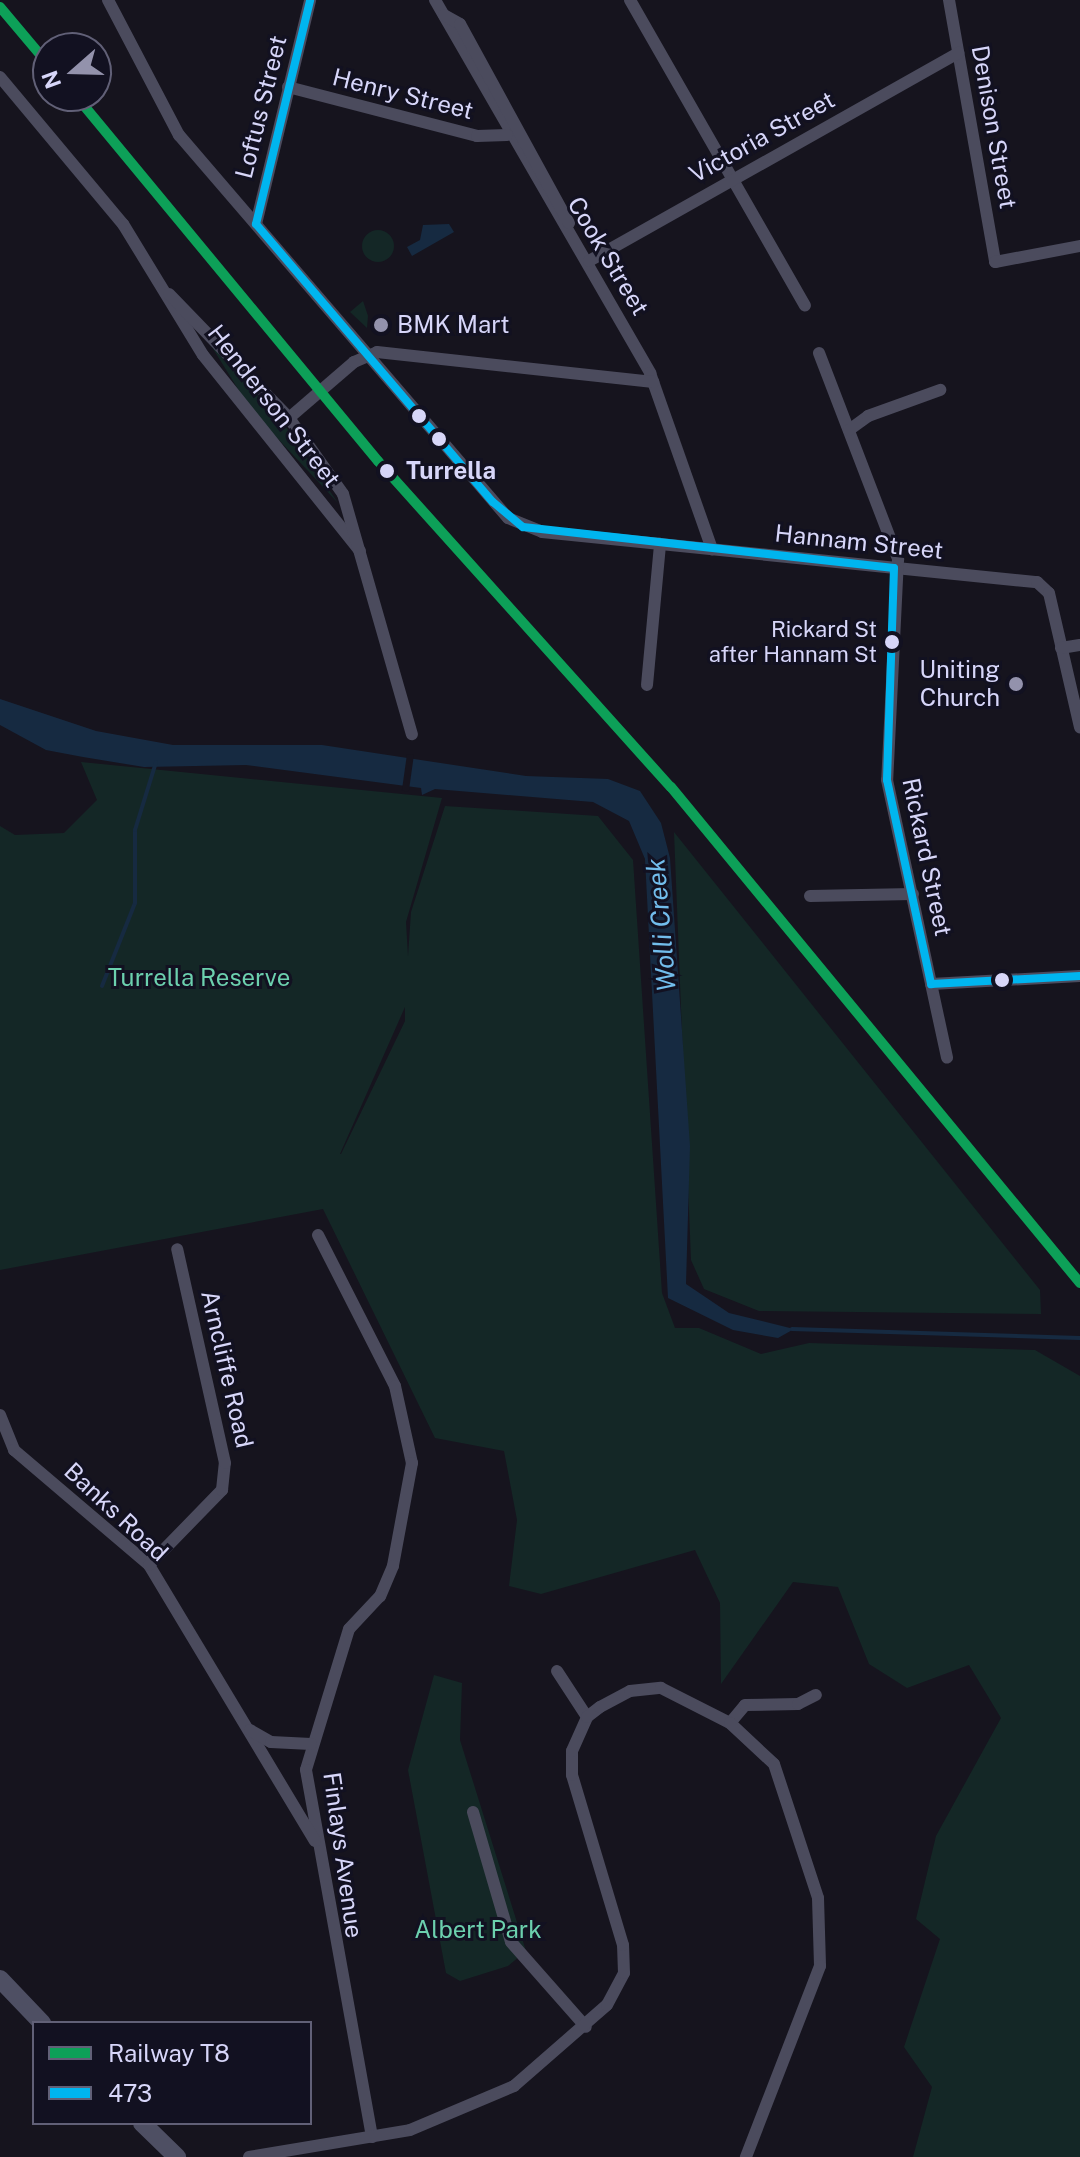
<!DOCTYPE html>
<style>
body{margin:0}
#map{position:relative;width:1080px;height:2157px;overflow:hidden;background:#16141e;font-family:"Public Sans",sans-serif}
div>[style]{position:absolute}
.green>*{inset:0;background:#142726}
.round{border-radius:50%}
.water>*{inset:0;background:#162a41}
.pier>*{inset:0;background:#16141e;transform-origin:0 0}
.stream>*{height:4px;margin:-2px;padding:0 2px;transform-origin:2px;border-radius:2px;background:#162a41}
.street>*{height:12px;margin:-6px;padding:0 6px;transform-origin:6px;border-radius:6px;background:#4b4b5d}
.secondary>*{height:18px;margin:-9px;padding:0 9px;transform-origin:9px;border-radius:9px;background:#4e4f63}
.bus-1>*{height:8px;margin:-4px;padding:0 4px;transform-origin:4px;border-radius:4px;background:#00b5ef}
.rail-1>*{height:10px;margin:-5px;padding:0 5px;transform-origin:5px;border-radius:5px;background:#0da058}
.dots>*{width:22px;height:22px;translate:-50% -50%;box-sizing:border-box;border:4px solid #121121;border-radius:50%}
span{translate:-50% -50%;white-space:nowrap;text-align:center;line-height:1.15;-webkit-text-stroke:6px #121121;paint-order:stroke}
.bus-label{font-size:22px;color:#d7d6f9}
.right{translate:-100% -50%;text-align:right}
.street-label{font-size:24px;color:#d7d6f9}
.poi-label{font-size:24px;color:#d7d6f9}
.left{translate:0 -50%;text-align:left}
.stop-label{font-size:24px;color:#d7d6f9;font-weight:700}
.park-label{font-size:24px;color:#6cd0ae}
.water-label{font-size:26px;color:#72bdec;font-style:italic}
.legend{position:absolute;left:32px;top:2021px;width:280px;height:104px;box-sizing:border-box;background:#121121;border:2px solid #616077;margin:0;padding:10px 14px;list-style:none;font-size:24px;color:#d7d6f9}
.legend li{display:flex;align-items:center;gap:16px;height:40px}
.legend b{width:40px;border:2px solid #616077}
.north{position:absolute;left:32px;top:32px;width:80px;height:80px;box-sizing:border-box;background:#121121;border:2px solid #616077;border-radius:50%;rotate:250deg;font-size:22px;font-weight:700;line-height:32px;text-align:center;color:#d7d6f9}
.north::after{content:'';display:block;margin:auto;width:28px;height:36px;background:#9392ac;clip-path:polygon(50% 0,100% 100%,50% 72%,0 100%)}
</style>
<div id="map">
<div class="green">
<i class="round" style="left:362px;top:230px;width:32px;height:32px"></i>
<i style="clip-path:polygon(363px 301px,368px 316px,367px 328px,350px 312px)"></i>
<i style="clip-path:polygon(207px 339px,286px 427px,338px 503px,251px 410px)"></i>
<i style="clip-path:polygon(evenodd,81px 762px,442px 798px,406px 922px,408px 956px,411px 912px,445px 806px,598px 816px,633px 860px,662px 1293px,675px 1328px,699px 1328px,761px 1354px,809px 1343px,1035px 1350px,1080px 1376px,1080px 2157px,913px 2157px,932px 2087px,904px 2047px,940px 1939px,916px 1919px,936px 1836px,1001px 1718px,969px 1665px,907px 1688px,869px 1664px,838px 1587px,793px 1582px,721px 1684px,720px 1603px,695px 1550px,541px 1594px,509px 1586px,517px 1520px,504px 1451px,435px 1438px,323px 1209px,0 1270px,0 826px,15px 835px,64px 833px,97px 800px,81px 762px,405px 1007px,405px 1021px,341px 1154px,340px 1154px,405px 1007px)"></i>
<i style="clip-path:polygon(674px 832px,1040px 1290px,1041px 1314px,759px 1311px,704px 1289px,691px 1260px)"></i>
<i style="clip-path:polygon(434px 1675px,462px 1683px,460px 1740px,526px 1951px,508px 1966px,460px 1981px,446px 1973px,408px 1770px)"></i>
</div>
<div class="water">
<i style="clip-path:polygon(449px 224px,454px 232px,412px 256px,407px 247px,420px 240px,423px 225px)"></i>
<i style="clip-path:polygon(0 699px,96px 731px,173px 745px,322px 745px,526px 776px,608px 779px,640px 791px,661px 823px,670px 858px,690px 1146px,686px 1284px,729px 1313px,794px 1329px,778px 1338px,733px 1330px,668px 1298px,645px 859px,629px 821px,593px 802px,435px 789px,422px 795px,421px 788px,246px 765px,144px 767px,83px 757px,46px 750px,0 725px)"></i>
</div>
<div class="pier">
<i style="left:407px;top:754px;width:7px;height:37px;rotate:8deg"></i>
</div>
<div class="stream">
<i style="left:102px;top:986px;width:89px;rotate:-68.3deg"></i>
<i style="left:135px;top:903px;width:73px;rotate:-90deg"></i>
<i style="left:135px;top:830px;width:71px;rotate:-72.8deg"></i>
<i style="left:792px;top:1329px;width:288px;rotate:1.8deg"></i>
</div>
<div class="street">
<i style="left:108px;top:0;width:153px;rotate:62.3deg"></i>
<i style="left:179px;top:135px;width:505px;rotate:49.34deg"></i>
<i style="left:508px;top:518px;width:37px;rotate:22deg"></i>
<i style="left:542px;top:532px;width:498px;rotate:5.8deg"></i>
<i style="left:1037px;top:582px;width:16px;rotate:43deg"></i>
<i style="left:1049px;top:593px;width:138px;rotate:77deg"></i>
<i style="left:435px;top:0;width:431px;rotate:60deg"></i>
<i style="left:650px;top:373px;width:187px;rotate:70.6deg"></i>
<i style="left:630px;top:0;width:352px;rotate:60.2deg"></i>
<i style="left:949px;top:0;width:266px;rotate:80deg"></i>
<i style="left:995px;top:262px;width:86px;rotate:-10.7deg"></i>
<i style="left:444px;top:15px;width:18px;rotate:29deg"></i>
<i style="left:460px;top:24px;width:227px;rotate:61.3deg"></i>
<i style="left:0;top:77px;width:192px;rotate:50.1deg"></i>
<i style="left:123px;top:224px;width:153px;rotate:58.6deg"></i>
<i style="left:203px;top:355px;width:251px;rotate:51.3deg"></i>
<i style="left:288px;top:87px;width:195px;rotate:14.5deg"></i>
<i style="left:477px;top:136px;width:30px;rotate:-2deg"></i>
<i style="left:256px;top:224px;width:230px;rotate:-76.4deg"></i>
<i style="left:589px;top:261px;width:424px;rotate:-29.4deg"></i>
<i style="left:169px;top:294px;width:173px;rotate:45.9deg"></i>
<i style="left:289px;top:418px;width:93px;rotate:54.6deg"></i>
<i style="left:343px;top:494px;width:250px;rotate:74deg"></i>
<i style="left:819px;top:353px;width:221px;rotate:69deg"></i>
<i style="left:898px;top:559px;width:221px;rotate:92.8deg"></i>
<i style="left:887px;top:780px;width:284px;rotate:77.8deg"></i>
<i style="left:289px;top:418px;width:86px;rotate:-40.7deg"></i>
<i style="left:354px;top:362px;width:25px;rotate:-23deg"></i>
<i style="left:377px;top:352px;width:278px;rotate:6.2deg"></i>
<i style="left:849px;top:430px;width:24px;rotate:-36deg"></i>
<i style="left:868px;top:416px;width:77px;rotate:-19.9deg"></i>
<i style="left:1061px;top:648px;width:19px;rotate:-9deg"></i>
<i style="left:647px;top:685px;width:142px;rotate:-84.7deg"></i>
<i style="left:810px;top:896px;width:103px;rotate:-1.1deg"></i>
<i style="left:931px;top:984px;width:149px;rotate:-3.1deg"></i>
<i style="left:318px;top:1235px;width:169px;rotate:63deg"></i>
<i style="left:395px;top:1386px;width:79px;rotate:77.6deg"></i>
<i style="left:412px;top:1463px;width:105px;rotate:100.5deg"></i>
<i style="left:393px;top:1566px;width:33px;rotate:113deg"></i>
<i style="left:380px;top:1596px;width:45px;rotate:133.2deg"></i>
<i style="left:349px;top:1629px;width:147px;rotate:107deg"></i>
<i style="left:306px;top:1770px;width:373px;rotate:79.8deg"></i>
<i style="left:0;top:1415px;width:38px;rotate:68deg"></i>
<i style="left:14px;top:1450px;width:177px;rotate:40.4deg"></i>
<i style="left:149px;top:1565px;width:322px;rotate:59deg"></i>
<i style="left:149px;top:1565px;width:105px;rotate:-45.8deg"></i>
<i style="left:222px;top:1490px;width:27px;rotate:-84deg"></i>
<i style="left:225px;top:1463px;width:219px;rotate:-102.6deg"></i>
<i style="left:557px;top:1671px;width:55px;rotate:56.9deg"></i>
<i style="left:730px;top:1723px;width:23px;rotate:-50deg"></i>
<i style="left:745px;top:1705px;width:53px;rotate:-1.1deg"></i>
<i style="left:798px;top:1704px;width:20px;rotate:-27deg"></i>
<i style="left:250px;top:1730px;width:24px;rotate:30deg"></i>
<i style="left:271px;top:1742px;width:40px;rotate:2.9deg"></i>
<i style="left:473px;top:1812px;width:135px;rotate:73.7deg"></i>
<i style="left:511px;top:1942px;width:113px;rotate:48.6deg"></i>
<i style="left:249px;top:2157px;width:163px;rotate:-9.5deg"></i>
<i style="left:410px;top:2130px;width:113px;rotate:-22.9deg"></i>
<i style="left:514px;top:2086px;width:123px;rotate:-41.1deg"></i>
<i style="left:607px;top:2005px;width:36px;rotate:-62deg"></i>
<i style="left:624px;top:1973px;width:28px;rotate:-92deg"></i>
<i style="left:623px;top:1945px;width:177px;rotate:-106.7deg"></i>
<i style="left:572px;top:1775px;width:24px;rotate:-90deg"></i>
<i style="left:572px;top:1751px;width:37px;rotate:-66deg"></i>
<i style="left:587px;top:1717px;width:16px;rotate:-38deg"></i>
<i style="left:600px;top:1707px;width:34px;rotate:-28deg"></i>
<i style="left:630px;top:1691px;width:31px;rotate:-6deg"></i>
<i style="left:661px;top:1688px;width:77px;rotate:26.9deg"></i>
<i style="left:730px;top:1723px;width:60px;rotate:43deg"></i>
<i style="left:774px;top:1764px;width:141px;rotate:71.8deg"></i>
<i style="left:818px;top:1898px;width:68px;rotate:88.3deg"></i>
<i style="left:820px;top:1966px;width:205px;rotate:111.2deg"></i>
</div>
<div class="secondary">
<i style="left:0;top:1979px;width:61px;rotate:46.3deg"></i>
<i style="left:142px;top:2123px;width:49px;rotate:44.2deg"></i>
</div>
<div class="bus-1">
<i style="left:256px;top:224px;width:365px;rotate:49.6deg"></i>
<i style="left:493px;top:502px;width:39px;rotate:40deg"></i>
<i style="left:523px;top:527px;width:373px;rotate:6.3deg"></i>
<i style="left:256px;top:224px;width:230px;rotate:-76.4deg"></i>
<i style="left:894px;top:568px;width:212px;rotate:91.9deg"></i>
<i style="left:887px;top:780px;width:209px;rotate:77.8deg"></i>
<i style="left:931px;top:984px;width:149px;rotate:-3.1deg"></i>
</div>
<div class="rail-1">
<i style="left:0;top:7px;width:75px;rotate:49.9deg"></i>
<i style="left:76px;top:96px;width:474px;rotate:50.4deg"></i>
<i style="left:378px;top:461px;width:438px;rotate:48.1deg"></i>
<i style="left:671px;top:787px;width:643px;rotate:50.49deg"></i>
</div>
<div class="dots">
<i style="left:381px;top:325px;background:#9392ac"></i>
<i style="left:419px;top:416px;background:#d7d6f9"></i>
<i style="left:439px;top:439px;background:#d7d6f9"></i>
<i style="left:387px;top:471px;background:#d7d6f9"></i>
<i style="left:892px;top:642px;background:#d7d6f9"></i>
<i style="left:1016px;top:684px;background:#9392ac"></i>
<i style="left:1002px;top:980px;background:#d7d6f9"></i>
</div>
<div class="bus-label">
<span class="right" style="left:877px;top:642px">Rickard St<br>after Hannam St</span>
</div>
<div class="street-label">
<span style="left:403px;top:94px;rotate:14deg">Henry Street</span>
<span style="left:261px;top:107px;rotate:-76deg">Loftus Street</span>
<span style="left:994px;top:127px;rotate:80deg">Denison Street</span>
<span style="left:762px;top:137px;rotate:-29deg">Victoria Street</span>
<span style="left:608px;top:256px;rotate:59deg">Cook Street</span>
<span style="left:274px;top:406px;rotate:52deg">Henderson Street</span>
<span style="left:859px;top:542px;rotate:6deg">Hannam Street</span>
<span style="left:927px;top:857px;rotate:78deg">Rickard Street</span>
<span style="left:227px;top:1369px;rotate:77deg">Arncliffe Road</span>
<span style="left:116px;top:1512px;rotate:43deg">Banks Road</span>
<span style="left:343px;top:1855px;rotate:82deg">Finlays Avenue</span>
</div>
<div class="poi-label">
<span class="left" style="left:397px;top:325px">BMK Mart</span>
<span class="right" style="left:1000px;top:684px">Uniting<br>Church</span>
</div>
<div class="stop-label">
<span class="left" style="left:406px;top:471px">Turrella</span>
</div>
<div class="park-label">
<span style="left:199px;top:978px">Turrella Reserve</span>
<span style="left:478px;top:1930px">Albert Park</span>
</div>
<div class="water-label">
<span style="left:661px;top:925px;rotate:-95deg">Wolli Creek</span>
</div>
<ul class="legend">
<li><b style="height:10px;background:#0da058"></b>Railway T8</li>
<li><b style="height:10px;background:#00b5ef"></b>473</li>
</ul>
<div class="north">N</div>
</div>
